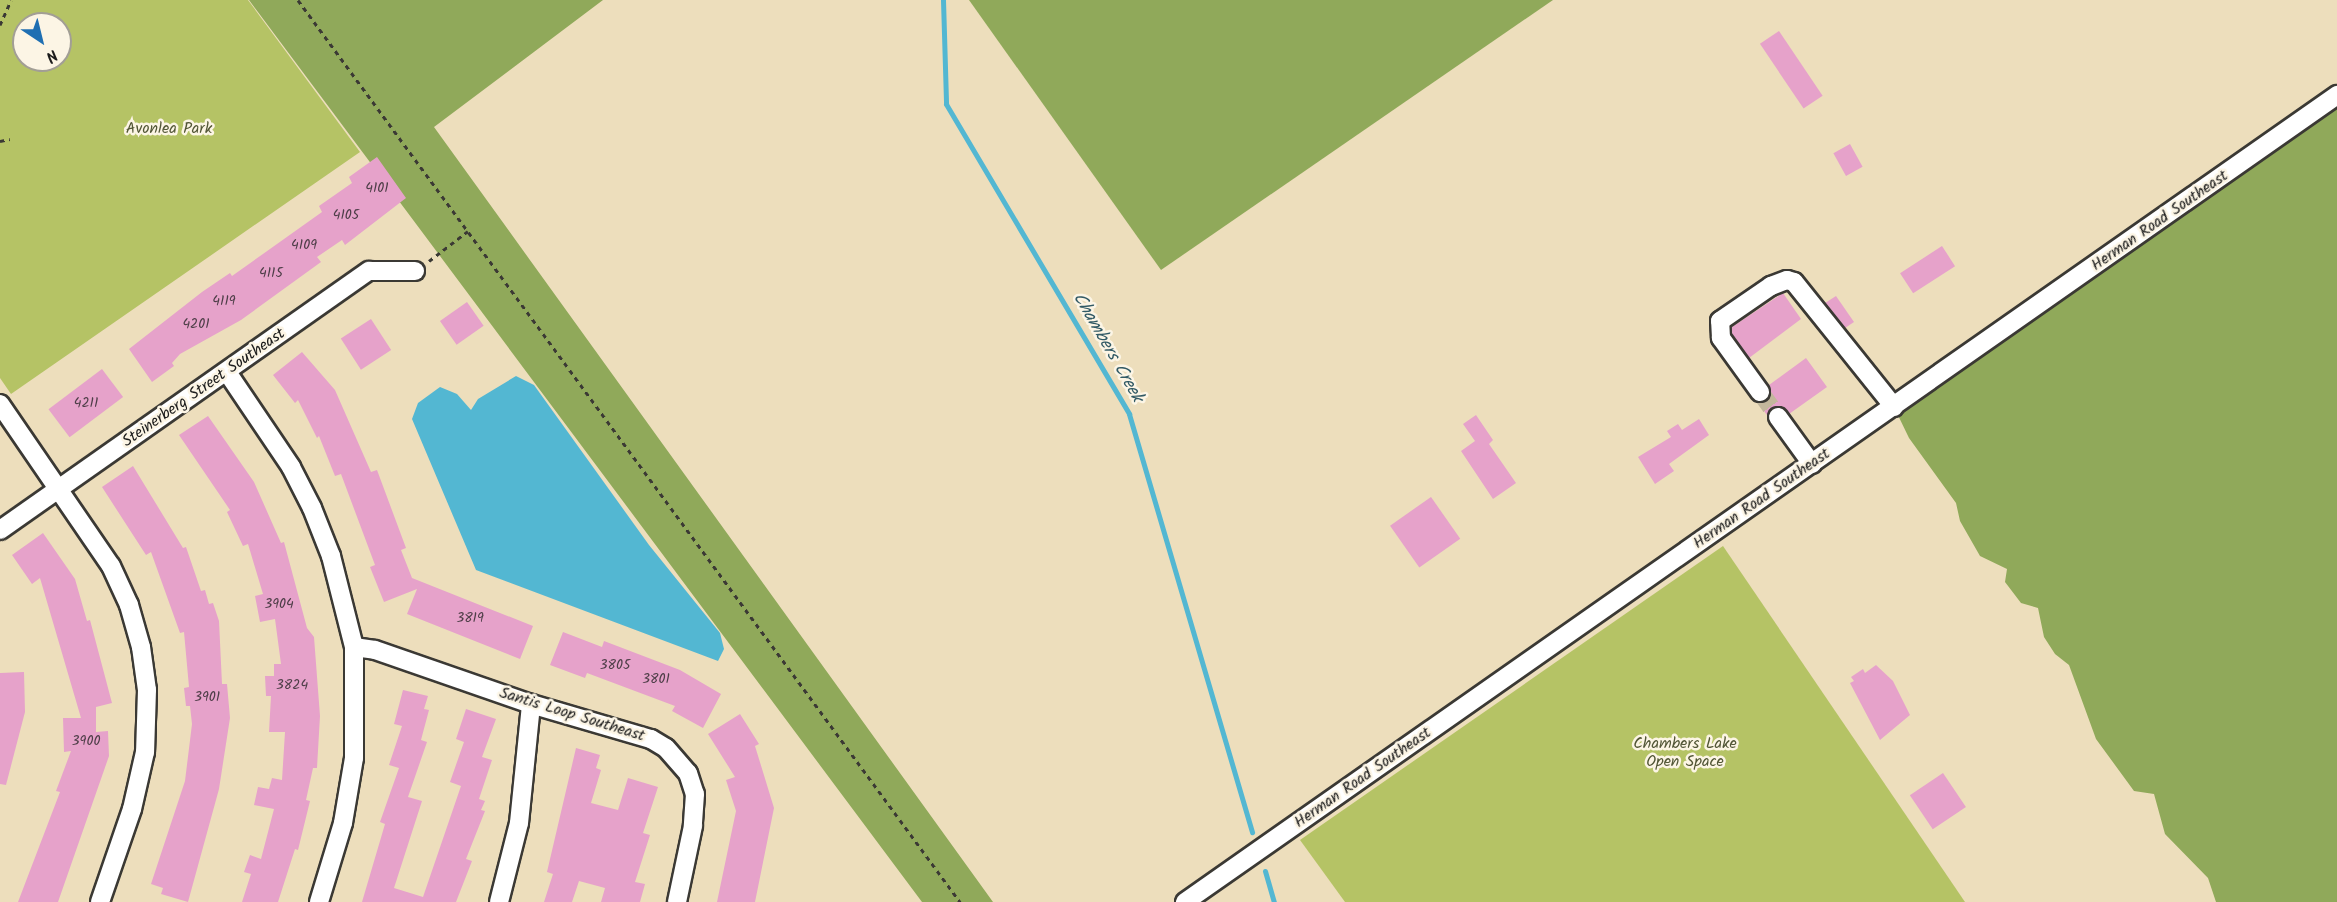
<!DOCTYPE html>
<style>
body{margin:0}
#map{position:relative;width:2337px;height:902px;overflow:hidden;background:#eddebc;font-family:Kalam,sans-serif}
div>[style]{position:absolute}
.green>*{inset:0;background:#b5c365}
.forest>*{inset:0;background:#90a95a}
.water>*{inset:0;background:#53b7d2}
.stream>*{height:5px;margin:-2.5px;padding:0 2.5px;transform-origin:2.5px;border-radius:2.5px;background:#53b7d2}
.building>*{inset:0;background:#e6a2ca;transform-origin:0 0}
.minor-tunnel>*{height:18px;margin-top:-9px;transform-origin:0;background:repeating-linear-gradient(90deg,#c3b79c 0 18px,transparent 0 27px)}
.path>*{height:3px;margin-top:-1.5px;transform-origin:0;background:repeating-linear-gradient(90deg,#3b3934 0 4.5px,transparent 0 9px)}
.roads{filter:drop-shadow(2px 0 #3b3934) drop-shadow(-2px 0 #3b3934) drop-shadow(0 2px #3b3934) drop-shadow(0 -2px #3b3934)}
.minor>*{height:18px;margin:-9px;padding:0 9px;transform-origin:9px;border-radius:9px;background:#fff}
span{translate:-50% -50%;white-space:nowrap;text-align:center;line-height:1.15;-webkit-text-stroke:5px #fcf5e5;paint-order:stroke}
.number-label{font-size:14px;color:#4e3e48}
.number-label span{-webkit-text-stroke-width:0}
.park-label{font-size:16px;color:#525636}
.street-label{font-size:16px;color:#1c1c1c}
.water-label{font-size:18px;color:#325a65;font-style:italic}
.north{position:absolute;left:12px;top:12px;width:60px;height:60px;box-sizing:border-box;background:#fcf5e5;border:2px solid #a29e95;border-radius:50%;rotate:145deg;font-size:16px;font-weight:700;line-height:24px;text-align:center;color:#1c1c1c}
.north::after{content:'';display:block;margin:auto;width:21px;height:27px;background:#1f6fb2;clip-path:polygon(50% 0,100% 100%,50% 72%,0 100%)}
</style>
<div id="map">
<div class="green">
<i style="clip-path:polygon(evenodd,0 0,248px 0,360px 152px,11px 394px,0 378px,0 0,24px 24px,60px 24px,60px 60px,24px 60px,24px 24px)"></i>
<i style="clip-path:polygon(1723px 546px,1965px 902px,1345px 902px,1300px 840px)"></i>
</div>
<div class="forest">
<i style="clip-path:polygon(249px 0,603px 0,434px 127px,993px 902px,922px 902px)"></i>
<i style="clip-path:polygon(969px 0,1553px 0,1161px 270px)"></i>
<i style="clip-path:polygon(2337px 95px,2337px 902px,2216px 902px,2208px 878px,2165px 834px,2154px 794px,2134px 791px,2096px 739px,2069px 665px,2055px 654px,2044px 637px,2038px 608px,2021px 603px,2005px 582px,2007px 569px,1980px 556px,1960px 521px,1956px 503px,1909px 438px,1894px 407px)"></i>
</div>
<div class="water">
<i style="clip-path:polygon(516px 376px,534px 385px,649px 545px,720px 633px,724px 649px,718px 661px,476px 570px,412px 419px,418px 403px,440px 387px,457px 394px,471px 410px,478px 399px)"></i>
</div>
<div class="stream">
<i style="left:943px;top:0;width:104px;rotate:88.3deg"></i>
<i style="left:946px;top:104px;width:360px;rotate:59.4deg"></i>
<i style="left:1129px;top:414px;width:436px;rotate:73.6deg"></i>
<i style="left:1265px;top:871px;width:32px;rotate:74deg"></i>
</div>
<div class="building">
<i style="left:1779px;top:31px;width:78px;height:23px;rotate:56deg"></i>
<i style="left:1850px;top:144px;width:26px;height:19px;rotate:61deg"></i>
<i style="clip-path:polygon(377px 157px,406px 198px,345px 245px,342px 240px,317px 257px,321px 262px,241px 320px,180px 354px,172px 363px,174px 366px,152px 382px,129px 349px,202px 292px,230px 273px,232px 276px,322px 212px,319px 206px,352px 183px,349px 177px)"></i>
<i style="left:1942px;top:246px;width:24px;height:50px;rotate:57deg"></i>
<i style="clip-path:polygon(1783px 293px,1801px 319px,1749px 358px,1732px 334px,1732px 327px)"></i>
<i style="clip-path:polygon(1836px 296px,1854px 322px,1845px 328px,1825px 303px)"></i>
<i style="left:467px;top:302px;width:29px;height:33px;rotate:55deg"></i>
<i style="left:371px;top:319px;width:37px;height:36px;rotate:57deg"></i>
<i style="clip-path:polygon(302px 352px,335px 390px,371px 472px,377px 470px,406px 548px,401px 550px,412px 578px,533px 626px,520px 659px,407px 614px,417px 589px,384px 602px,370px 567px,375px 565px,341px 474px,335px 476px,319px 436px,317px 438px,298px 400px,295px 403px,273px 375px)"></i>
<i style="clip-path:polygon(1806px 358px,1827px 387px,1789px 414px,1777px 406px,1767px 415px,1758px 403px,1770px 397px,1769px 385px)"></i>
<i style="left:102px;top:369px;width:35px;height:67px;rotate:53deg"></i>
<i style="clip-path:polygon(1476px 415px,1493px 440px,1489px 444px,1516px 483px,1493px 499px,1461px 451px,1475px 441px,1463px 424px)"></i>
<i style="clip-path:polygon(208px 416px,254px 482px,281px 543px,284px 542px,307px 628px,314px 637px,320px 716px,317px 768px,313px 768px,306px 800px,310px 801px,298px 850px,295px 849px,278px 902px,242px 902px,251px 874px,244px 872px,250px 855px,261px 859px,274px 809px,254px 805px,258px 787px,269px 789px,272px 778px,282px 780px,285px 732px,269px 732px,271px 696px,266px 696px,265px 676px,274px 676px,274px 664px,281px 664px,275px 619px,260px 622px,255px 596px,263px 594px,248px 544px,243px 546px,227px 512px,230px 510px,179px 435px)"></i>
<i style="clip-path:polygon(1699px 419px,1709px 435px,1669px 464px,1674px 471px,1655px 484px,1638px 457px,1671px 437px,1667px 431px,1678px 424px,1682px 430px)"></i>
<i style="clip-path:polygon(133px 466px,183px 548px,186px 547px,201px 591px,205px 590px,209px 604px,213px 603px,219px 621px,222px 684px,227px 684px,230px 718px,219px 789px,188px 902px,161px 894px,163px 888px,151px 884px,185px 781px,192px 724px,190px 706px,186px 706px,184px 688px,189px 687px,184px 632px,180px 633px,151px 552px,146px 555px,102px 487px)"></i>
<i style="left:1431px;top:497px;width:51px;height:50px;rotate:55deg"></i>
<i style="clip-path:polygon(43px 533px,75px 579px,87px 621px,90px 620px,112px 703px,96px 707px,96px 732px,108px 731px,109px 756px,58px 902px,18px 902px,60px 792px,56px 791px,71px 751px,64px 752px,63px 718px,81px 718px,40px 578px,32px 584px,12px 555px)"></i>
<i style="clip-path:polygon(563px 632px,602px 647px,604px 641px,680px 670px,721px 694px,703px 728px,672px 711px,675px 706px,587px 673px,585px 678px,550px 665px)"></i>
<i style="clip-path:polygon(1876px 665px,1893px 681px,1910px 715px,1880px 740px,1850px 683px,1854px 681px,1851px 677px,1863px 669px,1865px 673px)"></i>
<i style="clip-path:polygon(24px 672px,25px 712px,6px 785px,0 784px,0 673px)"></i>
<i style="clip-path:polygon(403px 690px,428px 696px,424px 709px,429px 710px,421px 740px,427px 742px,408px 797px,422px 801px,394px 888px,423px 897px,461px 786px,450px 782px,464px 742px,456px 739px,466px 709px,496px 719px,482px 757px,492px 760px,479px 799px,485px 801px,481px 810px,485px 811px,466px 859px,472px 861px,456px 902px,362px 902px,385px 824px,380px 822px,399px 768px,389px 765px,402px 726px,394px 724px)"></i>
<i style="clip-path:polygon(740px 714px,759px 744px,755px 746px,774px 808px,755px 902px,717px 902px,736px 811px,726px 780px,735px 777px,708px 734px)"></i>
<i style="clip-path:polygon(576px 748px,600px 755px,596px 768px,601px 770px,591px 803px,618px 810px,628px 778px,658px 787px,643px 833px,650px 835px,635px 882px,645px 884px,640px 902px,601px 902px,605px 888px,579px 881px,572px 902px,544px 902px,553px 874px,547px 872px)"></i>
<i style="left:1943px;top:773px;width:41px;height:40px;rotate:56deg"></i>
</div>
<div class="minor-tunnel">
<i style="left:1760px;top:392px;width:31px;rotate:54deg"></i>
</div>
<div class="path">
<i style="left:298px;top:0;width:1119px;rotate:53.72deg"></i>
<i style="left:0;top:25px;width:27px;rotate:-66deg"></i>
<i style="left:0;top:141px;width:10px;rotate:-11deg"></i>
<i style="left:429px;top:261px;width:49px;rotate:-37.6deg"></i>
</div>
<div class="roads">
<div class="minor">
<i style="left:227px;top:372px;width:115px;rotate:56deg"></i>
<i style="left:291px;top:467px;width:46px;rotate:62.9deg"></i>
<i style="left:312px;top:508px;width:52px;rotate:68.4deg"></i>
<i style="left:331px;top:556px;width:94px;rotate:75.8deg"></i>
<i style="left:354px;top:647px;width:111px;rotate:90deg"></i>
<i style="left:354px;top:758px;width:66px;rotate:99.6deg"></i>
<i style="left:343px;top:823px;width:83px;rotate:106.9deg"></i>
<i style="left:1760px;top:392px;width:67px;rotate:-125.8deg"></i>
<i style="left:1721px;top:338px;width:17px;rotate:-93deg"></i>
<i style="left:1720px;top:321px;width:62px;rotate:-34.5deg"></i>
<i style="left:1771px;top:286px;width:17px;rotate:-21deg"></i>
<i style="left:1787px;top:280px;width:7px;rotate:16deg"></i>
<i style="left:1794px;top:282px;width:160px;rotate:51.3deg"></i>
<i style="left:0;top:404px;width:196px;rotate:55.6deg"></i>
<i style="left:111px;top:566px;width:43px;rotate:65.2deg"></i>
<i style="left:129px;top:605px;width:44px;rotate:74.1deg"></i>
<i style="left:141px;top:647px;width:43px;rotate:82.1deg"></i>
<i style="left:147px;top:690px;width:62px;rotate:91.8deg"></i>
<i style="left:145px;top:752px;width:58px;rotate:102.8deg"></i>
<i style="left:132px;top:809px;width:98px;rotate:109deg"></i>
<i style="left:1778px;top:417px;width:58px;rotate:54.1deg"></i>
<i style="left:0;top:530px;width:451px;rotate:-35.1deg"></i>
<i style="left:369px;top:271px;width:46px"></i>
<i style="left:354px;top:647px;width:21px;rotate:8deg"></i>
<i style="left:375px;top:650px;width:165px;rotate:19.1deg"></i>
<i style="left:531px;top:704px;width:125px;rotate:16.3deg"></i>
<i style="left:651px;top:739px;width:17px;rotate:31deg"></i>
<i style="left:666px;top:748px;width:33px;rotate:49deg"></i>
<i style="left:688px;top:773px;width:22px;rotate:72deg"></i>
<i style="left:695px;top:794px;width:32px;rotate:94deg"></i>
<i style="left:693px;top:826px;width:78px;rotate:101.9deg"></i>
<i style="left:499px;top:902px;width:81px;rotate:-75.8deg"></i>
<i style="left:519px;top:823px;width:120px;rotate:-84.2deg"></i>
<i style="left:1185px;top:902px;width:1407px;rotate:-35.01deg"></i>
</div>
</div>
<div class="number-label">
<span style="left:377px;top:188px">4101</span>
<span style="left:346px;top:215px">4105</span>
<span style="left:304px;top:245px">4109</span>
<span style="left:271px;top:273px">4115</span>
<span style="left:224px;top:301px">4119</span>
<span style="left:196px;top:324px">4201</span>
<span style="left:86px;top:403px">4211</span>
<span style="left:279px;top:604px">3904</span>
<span style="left:470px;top:618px">3819</span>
<span style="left:615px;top:665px">3805</span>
<span style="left:656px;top:679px">3801</span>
<span style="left:292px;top:685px">3824</span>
<span style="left:207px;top:697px">3901</span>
<span style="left:86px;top:741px">3900</span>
</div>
<div class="park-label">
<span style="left:169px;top:129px">Avonlea Park</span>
<span style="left:1685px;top:753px">Chambers Lake<br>Open Space</span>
</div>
<div class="street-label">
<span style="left:2160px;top:221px;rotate:-35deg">Herman Road Southeast</span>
<span style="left:204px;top:388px;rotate:-35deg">Steinerberg Street Southeast</span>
<span style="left:1762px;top:499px;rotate:-35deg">Herman Road Southeast</span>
<span style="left:572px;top:715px;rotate:17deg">Santis Loop Southeast</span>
<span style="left:1363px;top:778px;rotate:-35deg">Herman Road Southeast</span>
</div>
<div class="water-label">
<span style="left:1107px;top:348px;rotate:60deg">Chambers Creek</span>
</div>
<div class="north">N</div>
</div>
